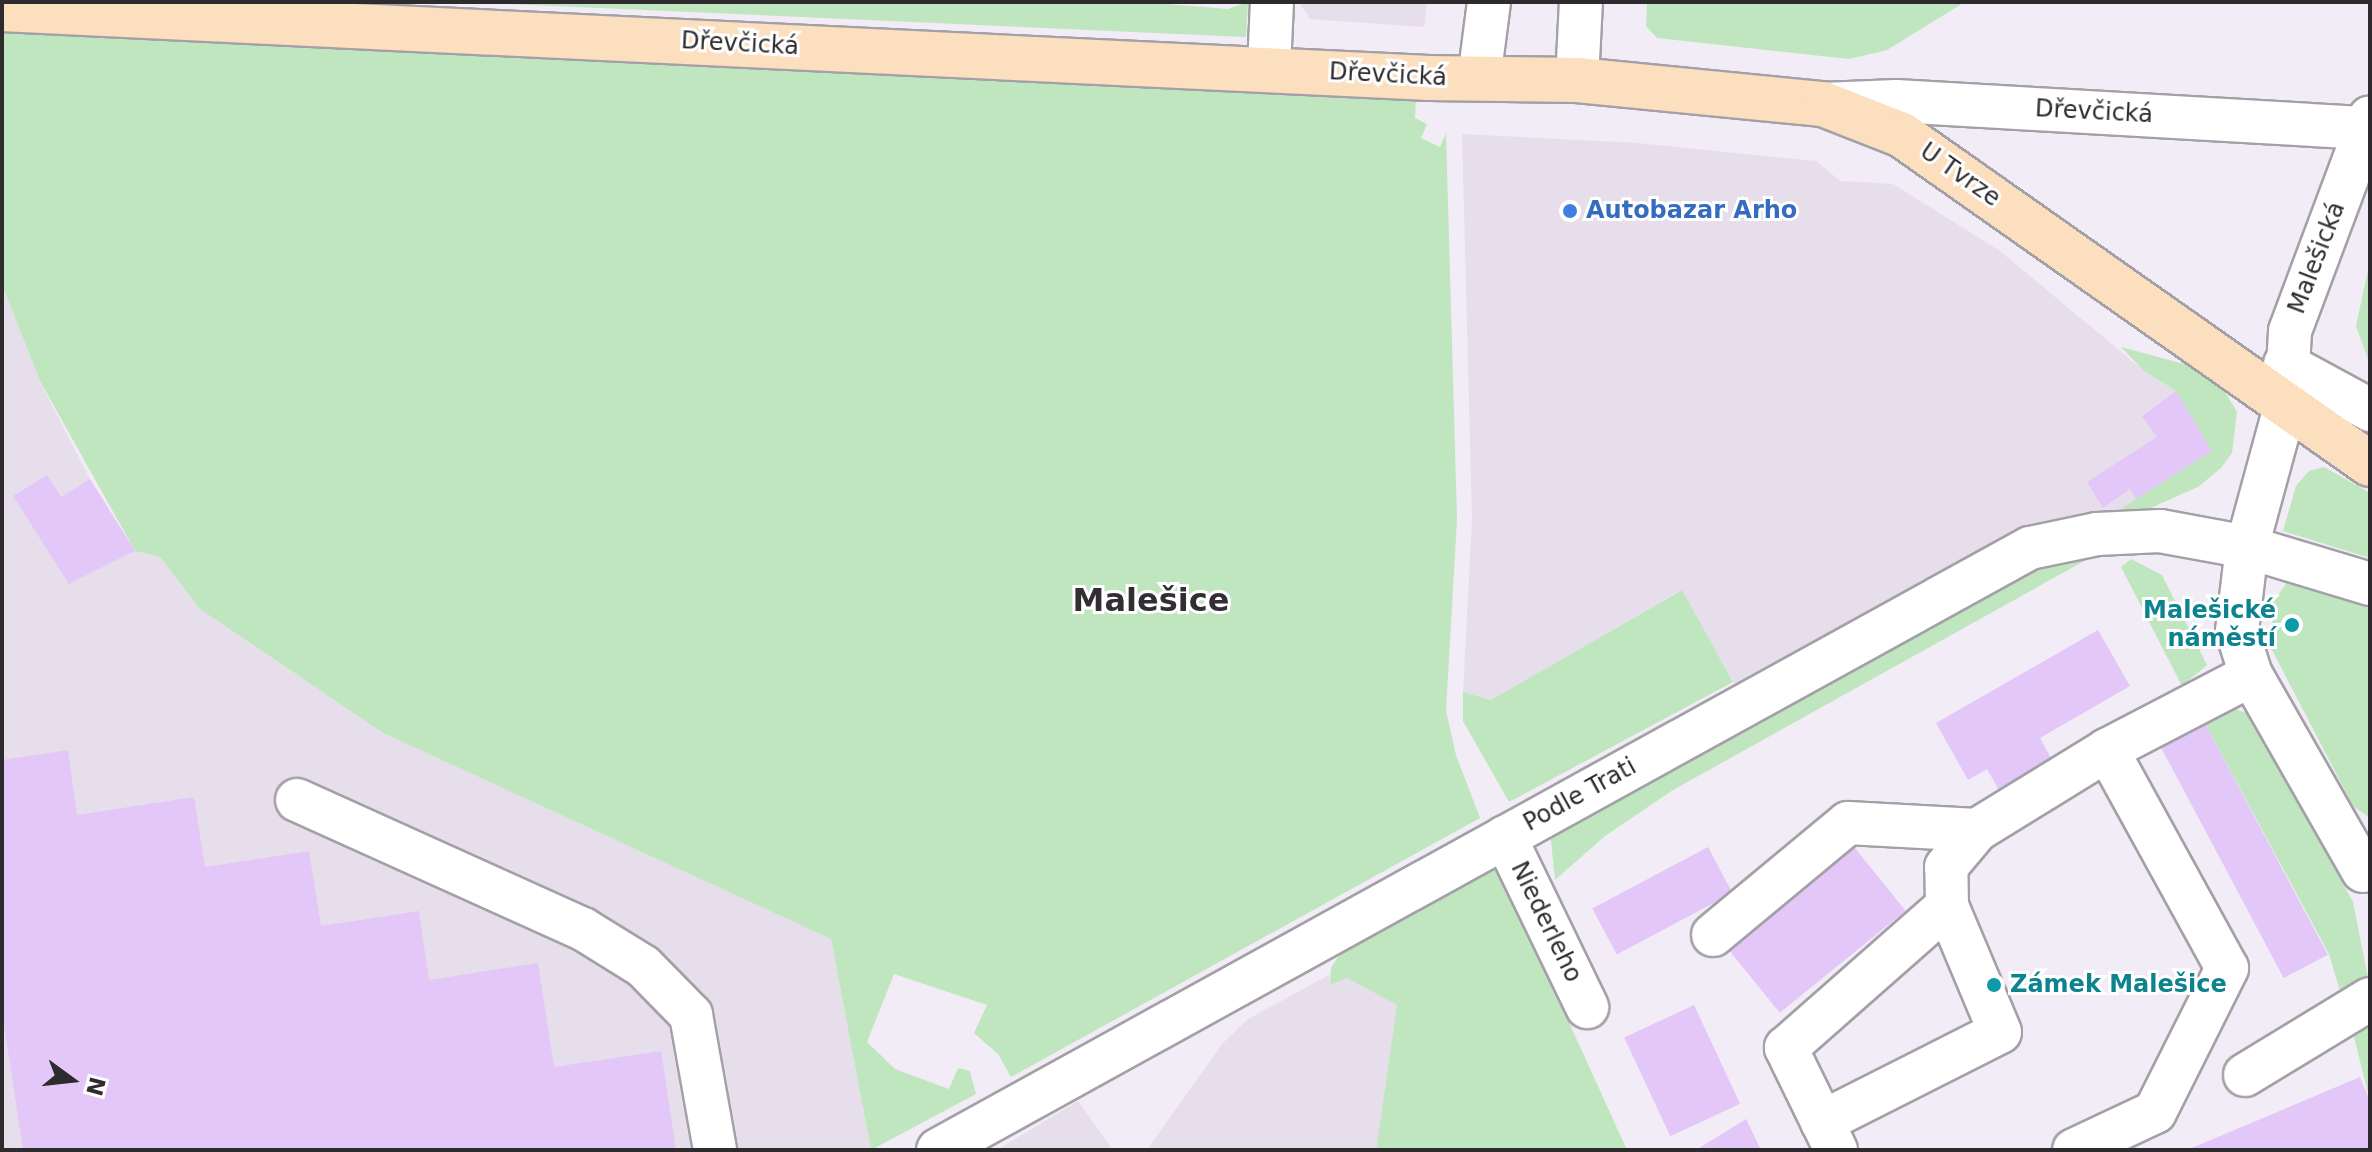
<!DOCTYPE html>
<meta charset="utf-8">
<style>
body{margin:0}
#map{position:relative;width:2372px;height:1152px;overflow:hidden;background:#f1ecf5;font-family:"DejaVu Sans",sans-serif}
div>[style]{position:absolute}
.built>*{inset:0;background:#e7deec}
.green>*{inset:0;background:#c0e6bf}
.building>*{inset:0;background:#e2c7f8;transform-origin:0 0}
.roads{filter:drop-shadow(2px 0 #a4a0a7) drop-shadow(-2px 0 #a4a0a7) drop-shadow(0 2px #a4a0a7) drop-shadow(0 -2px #a4a0a7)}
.minor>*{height:42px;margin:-21px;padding:0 21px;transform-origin:21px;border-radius:21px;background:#fff}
.major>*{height:44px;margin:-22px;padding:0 22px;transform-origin:22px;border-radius:22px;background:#fbdfbe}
.dots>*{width:22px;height:22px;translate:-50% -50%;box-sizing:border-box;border:4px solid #fff;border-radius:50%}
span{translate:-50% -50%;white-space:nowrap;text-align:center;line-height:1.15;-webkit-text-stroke:6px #fff;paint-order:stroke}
.street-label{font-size:24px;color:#2d2b2e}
.shop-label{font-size:24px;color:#366cbe;font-weight:700}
.left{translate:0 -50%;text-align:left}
.culture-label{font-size:24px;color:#0d838f;font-weight:700}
.right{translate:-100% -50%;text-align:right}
.district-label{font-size:32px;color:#322e34;font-weight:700}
.frame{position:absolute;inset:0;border:4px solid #2d2b2e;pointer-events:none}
.north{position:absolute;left:32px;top:1040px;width:80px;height:80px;-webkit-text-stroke:6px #fff;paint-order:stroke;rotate:105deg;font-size:22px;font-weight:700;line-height:32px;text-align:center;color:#2d2b2e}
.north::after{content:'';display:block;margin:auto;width:28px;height:36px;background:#2d2b2e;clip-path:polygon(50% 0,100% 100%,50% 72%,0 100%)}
</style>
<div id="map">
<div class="built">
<i style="clip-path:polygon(1299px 2px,1427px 2px,1424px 27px,1310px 19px)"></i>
<i style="clip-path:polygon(1462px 134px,1637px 143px,1816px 161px,1840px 181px,1893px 184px,2000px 251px,2143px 370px,2176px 391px,2212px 451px,2109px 517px,1737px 688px,1681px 590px,1491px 700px,1463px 692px,1472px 519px)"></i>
<i style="clip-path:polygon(2px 285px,40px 382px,90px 479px,135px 551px,160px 557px,200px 609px,383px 733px,831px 939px,871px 1150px,2px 1150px)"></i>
<i style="clip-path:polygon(1329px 975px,1330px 985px,1347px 978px,1397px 1005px,1376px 1150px,1147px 1150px,1223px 1043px,1248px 1019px)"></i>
<i style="clip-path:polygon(1078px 1101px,1113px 1150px,997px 1150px)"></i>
</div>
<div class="green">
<i style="clip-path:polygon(466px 2px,1144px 2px,1228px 9px,1248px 2px,1246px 37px)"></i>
<i style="clip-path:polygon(1647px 2px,1965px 2px,1887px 50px,1849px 59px,1657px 38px,1646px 26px)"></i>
<i style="clip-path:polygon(2px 32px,1416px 100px,1415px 118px,1427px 124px,1421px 138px,1440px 147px,1446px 133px,1457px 519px,1446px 711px,1456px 755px,1480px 818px,1011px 1077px,998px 1054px,974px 1033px,987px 1005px,894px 974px,867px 1042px,895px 1069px,949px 1089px,958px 1068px,970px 1071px,976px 1094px,871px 1150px,831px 939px,383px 733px,200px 609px,160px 557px,135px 551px,40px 381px,2px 285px)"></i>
<i style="clip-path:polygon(2370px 261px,2370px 365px,2356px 326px)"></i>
<i style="clip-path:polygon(2121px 347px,2195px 367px,2221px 385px,2237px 412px,2232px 453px,2221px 468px,2198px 487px,2137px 514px,2122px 508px,2212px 451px,2176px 391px,2143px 370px)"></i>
<i style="clip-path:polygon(2324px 467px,2370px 493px,2370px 558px,2283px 531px,2296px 486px,2309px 471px)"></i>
<i style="clip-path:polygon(2095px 555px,1673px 790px,1605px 836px,1555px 880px,1550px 831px,2043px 559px)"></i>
<i style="clip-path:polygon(2131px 559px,2162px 575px,2207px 665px,2182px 686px,2121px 567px)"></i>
<i style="clip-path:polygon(2288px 581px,2370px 604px,2370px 818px,2353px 806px,2272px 650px,2273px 602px)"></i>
<i style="clip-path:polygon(1682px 590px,1733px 682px,1509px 802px,1463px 721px,1463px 692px,1491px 700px)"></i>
<i style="clip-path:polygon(2230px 707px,2251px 715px,2353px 902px,2369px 983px,2343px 1001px,2329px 954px,2202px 718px)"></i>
<i style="clip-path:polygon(1497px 864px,1627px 1150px,1376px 1150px,1397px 1005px,1347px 978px,1330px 985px,1331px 968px,1345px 946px)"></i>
<i style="clip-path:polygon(2370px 1011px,2370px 1101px,2351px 1025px)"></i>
</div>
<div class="building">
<i style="clip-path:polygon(2176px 391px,2212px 451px,2136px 499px,2130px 489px,2103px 508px,2087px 482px,2157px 437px,2142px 416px)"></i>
<i style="clip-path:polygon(47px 475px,61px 497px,90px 479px,135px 551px,69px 584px,13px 496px)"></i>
<i style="clip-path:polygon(2098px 630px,2130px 686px,2040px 738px,2051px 758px,2042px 768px,2000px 792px,1987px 769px,1968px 780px,1936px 723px)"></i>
<i style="left:2202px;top:718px;width:268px;height:50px;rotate:62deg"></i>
<i style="clip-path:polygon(68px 750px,77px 815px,194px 797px,205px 867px,309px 851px,321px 926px,419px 911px,429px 980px,538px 963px,554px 1067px,661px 1051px,676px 1150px,23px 1150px,2px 1011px,2px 760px)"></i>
<i style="left:1708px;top:847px;width:52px;height:131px;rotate:62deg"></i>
<i style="left:1854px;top:847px;width:82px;height:162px;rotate:51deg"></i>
<i style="left:1694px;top:1005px;width:109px;height:77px;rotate:65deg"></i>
<i style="clip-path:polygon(2360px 1077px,2370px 1101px,2370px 1150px,2187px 1150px)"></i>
<i style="clip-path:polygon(1746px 1119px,1761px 1150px,1696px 1150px)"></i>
</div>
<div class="roads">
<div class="minor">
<i style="left:1269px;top:68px;width:66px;rotate:-87.4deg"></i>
<i style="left:1479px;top:79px;width:78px;rotate:-82.6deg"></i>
<i style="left:1577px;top:80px;width:78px;rotate:-87.1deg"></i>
<i style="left:1823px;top:104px;width:73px;rotate:-2.4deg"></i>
<i style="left:1896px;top:101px;width:471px;rotate:3.3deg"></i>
<i style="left:2285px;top:364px;width:97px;rotate:28.4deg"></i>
<i style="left:297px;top:800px;width:314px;rotate:24.3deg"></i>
<i style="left:583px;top:929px;width:70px;rotate:31.7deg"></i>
<i style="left:643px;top:966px;width:69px;rotate:45.6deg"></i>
<i style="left:691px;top:1015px;width:137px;rotate:79.9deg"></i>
<i style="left:1505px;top:837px;width:189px;rotate:64.2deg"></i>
<i style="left:2363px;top:871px;width:226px;rotate:-119.7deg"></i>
<i style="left:2251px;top:675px;width:46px;rotate:-107.7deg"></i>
<i style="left:2237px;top:631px;width:85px;rotate:-83.2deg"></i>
<i style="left:2247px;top:547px;width:149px;rotate:-74.8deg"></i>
<i style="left:2286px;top:403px;width:72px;rotate:-86.8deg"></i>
<i style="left:2290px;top:331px;width:228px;rotate:-69.5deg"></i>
<i style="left:1713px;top:935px;width:175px;rotate:-39.7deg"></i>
<i style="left:1848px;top:823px;width:129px;rotate:3.1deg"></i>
<i style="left:1977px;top:830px;width:153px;rotate:-31.6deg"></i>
<i style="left:2107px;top:750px;width:162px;rotate:-27.5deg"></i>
<i style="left:2245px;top:1075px;width:146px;rotate:-31.3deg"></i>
<i style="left:1822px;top:1122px;width:199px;rotate:-26.8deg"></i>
<i style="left:2000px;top:1032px;width:137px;rotate:-112.8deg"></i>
<i style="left:938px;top:1150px;width:1247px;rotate:-28.87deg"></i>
<i style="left:2030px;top:548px;width:68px;rotate:-11.8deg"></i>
<i style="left:2097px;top:534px;width:63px;rotate:-2.7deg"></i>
<i style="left:2160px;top:531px;width:88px;rotate:10.4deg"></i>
<i style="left:2247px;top:547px;width:128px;rotate:16.7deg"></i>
<i style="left:1836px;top:1150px;width:114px;rotate:-116.1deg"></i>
<i style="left:1786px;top:1048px;width:215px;rotate:-41.4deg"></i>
<i style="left:1947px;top:906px;width:39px;rotate:-91deg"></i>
<i style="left:1946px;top:867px;width:48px;rotate:-50deg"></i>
<i style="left:2074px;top:1150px;width:89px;rotate:-25.1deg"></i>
<i style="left:2155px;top:1112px;width:161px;rotate:-63.4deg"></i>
<i style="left:2227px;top:968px;width:249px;rotate:-118.8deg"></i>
</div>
<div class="major">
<i style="left:2px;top:9px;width:1429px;rotate:2.77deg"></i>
<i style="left:1429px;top:78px;width:148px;rotate:0.8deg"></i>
<i style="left:1577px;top:80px;width:247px;rotate:5.6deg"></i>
<i style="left:1823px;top:104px;width:85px;rotate:21.4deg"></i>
<i style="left:1902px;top:135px;width:572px;rotate:35.11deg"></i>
</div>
</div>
<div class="dots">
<i style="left:1570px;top:211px;background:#3f7fe0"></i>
<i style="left:2292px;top:625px;background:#0f9aa8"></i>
<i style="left:1994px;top:985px;background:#0f9aa8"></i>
</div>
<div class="street-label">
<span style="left:740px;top:44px;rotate:3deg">Dřevčická</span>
<span style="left:1388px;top:75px;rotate:3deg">Dřevčická</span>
<span style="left:2094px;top:112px;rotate:3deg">Dřevčická</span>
<span style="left:1960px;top:175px;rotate:35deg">U Tvrze</span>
<span style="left:2317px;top:258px;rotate:-69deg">Malešická</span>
<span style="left:1580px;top:795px;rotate:-29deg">Podle Trati</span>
<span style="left:1546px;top:922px;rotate:64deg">Niederleho</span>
</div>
<div class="shop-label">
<span class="left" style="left:1586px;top:211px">Autobazar Arho</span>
</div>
<div class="culture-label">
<span class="right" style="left:2276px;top:625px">Malešické<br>náměstí</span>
<span class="left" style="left:2010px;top:985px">Zámek Malešice</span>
</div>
<div class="district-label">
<span style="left:1151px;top:600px">Malešice</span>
</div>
<div class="frame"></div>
<div class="north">N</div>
</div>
